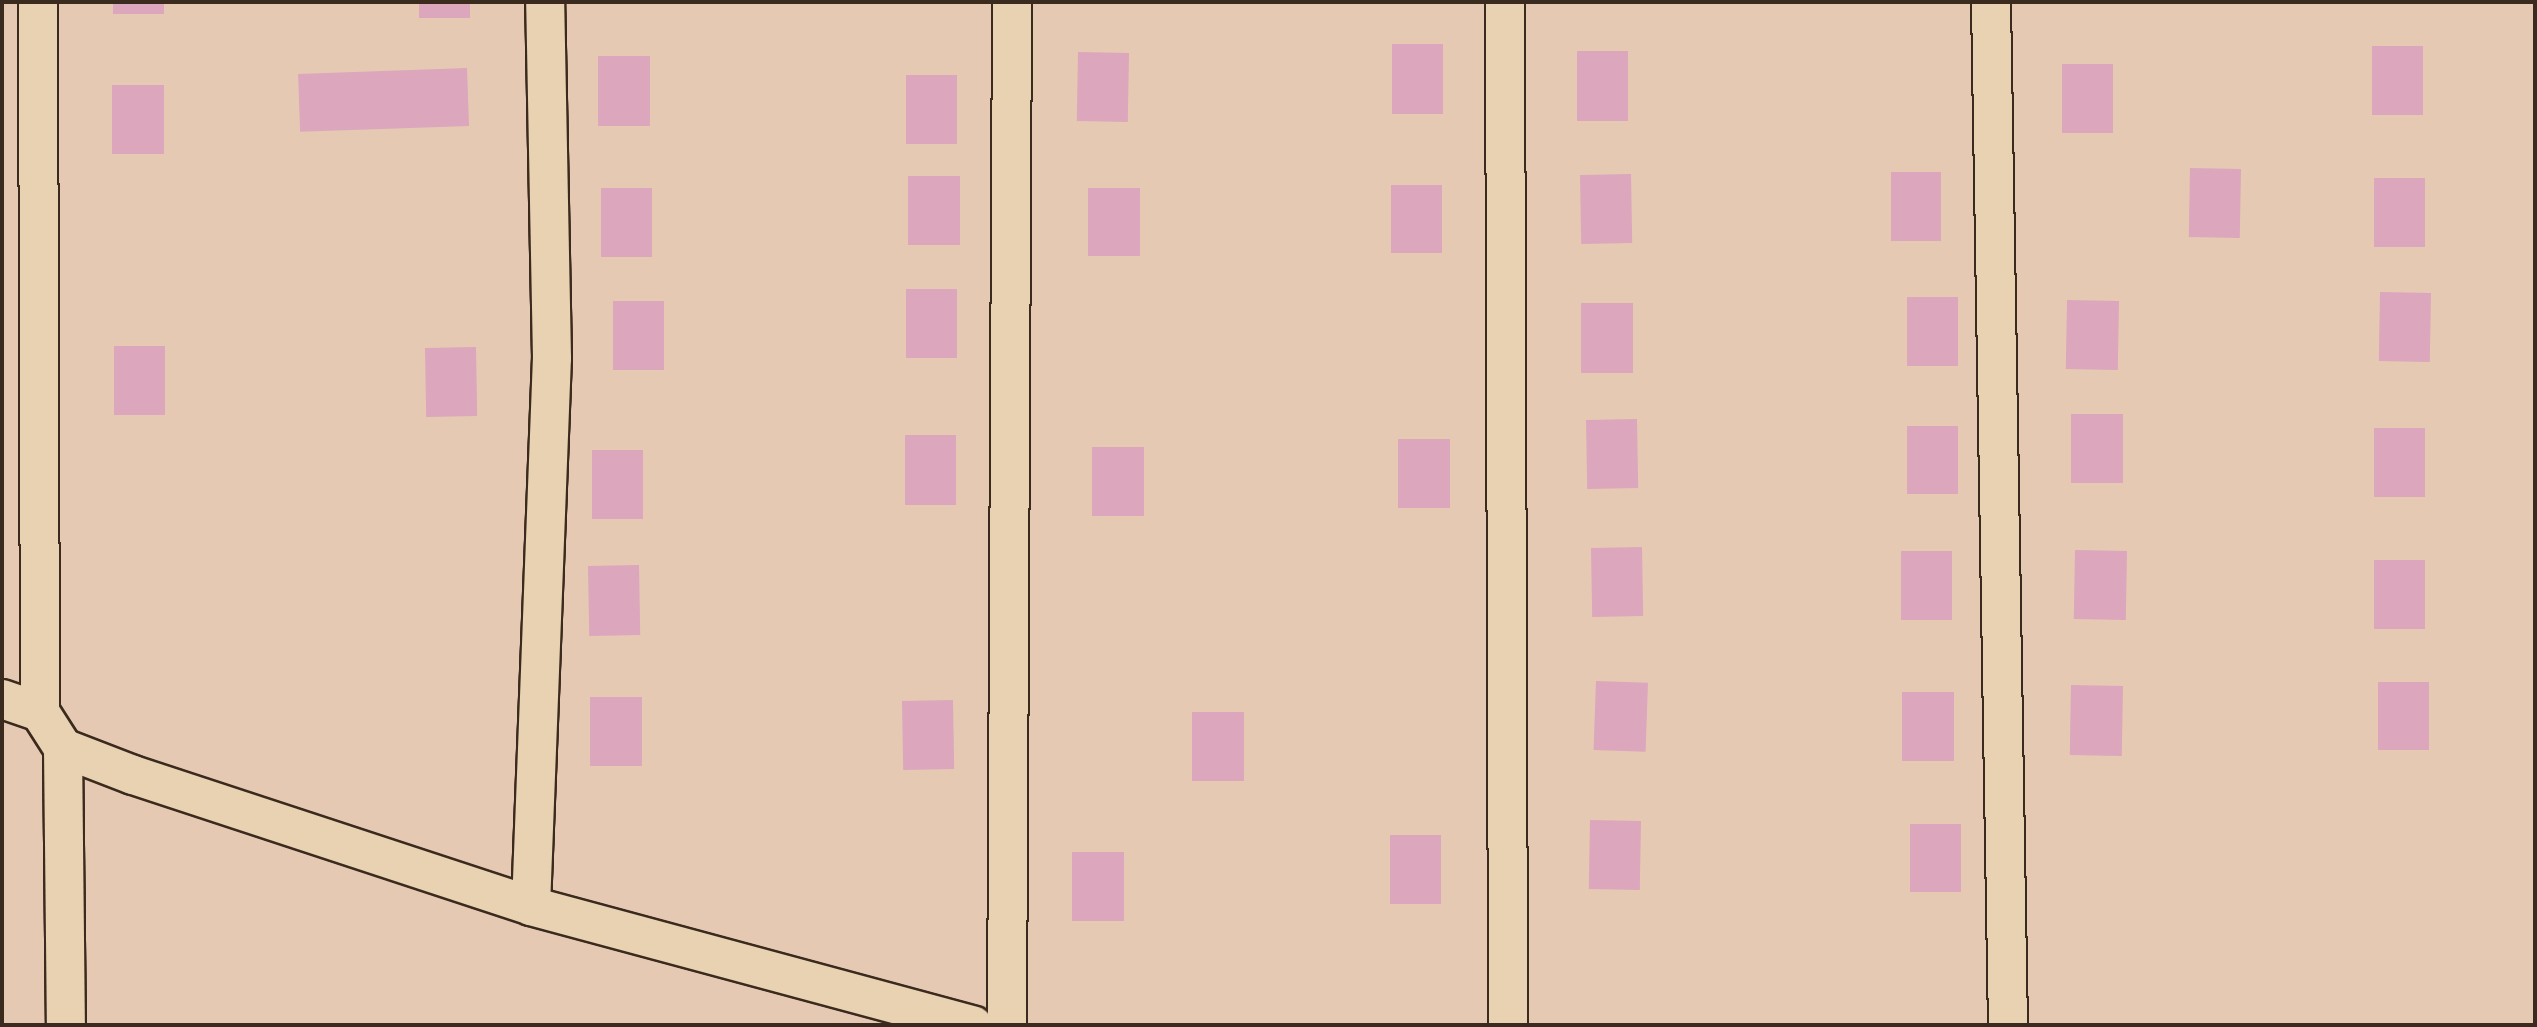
<!DOCTYPE html>
<style>
body{margin:0}
#map{position:relative;width:2537px;height:1027px;overflow:hidden;background:#e6c9b3;font-family:"Comic Neue",sans-serif}
div>[style]{position:absolute}
.building>*{inset:0;background:#dca6bd;transform-origin:0 0}
.roads{filter:drop-shadow(2px 0 #3b2a1e) drop-shadow(-2px 0 #3b2a1e) drop-shadow(0 2px #3b2a1e) drop-shadow(0 -2px #3b2a1e)}
.minor>*{height:38px;margin:-19px;padding:0 19px;transform-origin:19px;border-radius:19px;background:#e8d2b1}
span{translate:-50% -50%;white-space:nowrap;text-align:center;line-height:1.15;-webkit-text-stroke:5px #e8d2b1;paint-order:stroke}
.frame{position:absolute;inset:0;border:4px solid #3b2a1e;pointer-events:none}
</style>
<div id="map">
<div class="building">
<i style="left:113px;top:2px;width:51px;height:12px"></i>
<i style="left:419px;top:2px;width:51px;height:16px"></i>
<i style="left:1392px;top:44px;width:51px;height:70px"></i>
<i style="left:2372px;top:46px;width:51px;height:69px"></i>
<i style="left:1577px;top:51px;width:51px;height:70px"></i>
<i style="left:1078px;top:52px;width:51px;height:69px;rotate:1deg"></i>
<i style="left:650px;top:56px;width:70px;height:52px;rotate:90deg"></i>
<i style="left:2062px;top:64px;width:51px;height:69px"></i>
<i style="left:467px;top:68px;width:58px;height:169px;rotate:88deg"></i>
<i style="left:906px;top:75px;width:51px;height:69px"></i>
<i style="left:112px;top:85px;width:52px;height:69px"></i>
<i style="left:2190px;top:168px;width:51px;height:69px;rotate:1deg"></i>
<i style="left:1891px;top:172px;width:50px;height:69px"></i>
<i style="left:1631px;top:174px;width:69px;height:51px;rotate:89deg"></i>
<i style="left:908px;top:176px;width:52px;height:69px"></i>
<i style="left:2374px;top:178px;width:51px;height:69px"></i>
<i style="left:1391px;top:185px;width:51px;height:68px"></i>
<i style="left:601px;top:188px;width:51px;height:69px"></i>
<i style="left:1088px;top:188px;width:52px;height:68px"></i>
<i style="left:906px;top:289px;width:51px;height:69px"></i>
<i style="left:2380px;top:292px;width:51px;height:69px;rotate:1deg"></i>
<i style="left:1907px;top:297px;width:51px;height:69px"></i>
<i style="left:2067px;top:300px;width:52px;height:69px;rotate:1deg"></i>
<i style="left:613px;top:301px;width:51px;height:69px"></i>
<i style="left:1581px;top:303px;width:52px;height:70px"></i>
<i style="left:114px;top:346px;width:51px;height:69px"></i>
<i style="left:476px;top:347px;width:69px;height:51px;rotate:89deg"></i>
<i style="left:2071px;top:414px;width:52px;height:69px"></i>
<i style="left:1637px;top:419px;width:69px;height:51px;rotate:89deg"></i>
<i style="left:1907px;top:426px;width:51px;height:68px"></i>
<i style="left:2374px;top:428px;width:51px;height:69px"></i>
<i style="left:956px;top:435px;width:70px;height:51px;rotate:90deg"></i>
<i style="left:1398px;top:439px;width:52px;height:69px"></i>
<i style="left:1092px;top:447px;width:52px;height:69px"></i>
<i style="left:592px;top:450px;width:51px;height:69px"></i>
<i style="left:1642px;top:547px;width:69px;height:51px;rotate:89deg"></i>
<i style="left:2075px;top:550px;width:52px;height:69px;rotate:1deg"></i>
<i style="left:1901px;top:551px;width:51px;height:69px"></i>
<i style="left:2374px;top:560px;width:51px;height:69px"></i>
<i style="left:639px;top:565px;width:70px;height:51px;rotate:89deg"></i>
<i style="left:1596px;top:681px;width:52px;height:69px;rotate:2deg"></i>
<i style="left:2378px;top:682px;width:51px;height:68px"></i>
<i style="left:2071px;top:685px;width:52px;height:70px;rotate:1deg"></i>
<i style="left:1902px;top:692px;width:52px;height:69px"></i>
<i style="left:590px;top:697px;width:52px;height:69px"></i>
<i style="left:953px;top:700px;width:69px;height:51px;rotate:89deg"></i>
<i style="left:1192px;top:712px;width:52px;height:69px"></i>
<i style="left:1590px;top:820px;width:51px;height:69px;rotate:1deg"></i>
<i style="left:1910px;top:824px;width:51px;height:68px"></i>
<i style="left:1390px;top:835px;width:51px;height:69px"></i>
<i style="left:1072px;top:852px;width:52px;height:69px"></i>
</div>
<div class="roads">
<div class="minor">
<i style="left:38px;top:2px;width:710px;rotate:89.84deg"></i>
<i style="left:40px;top:712px;width:43px;rotate:57.4deg"></i>
<i style="left:63px;top:748px;width:75px;rotate:21.1deg"></i>
<i style="left:133px;top:775px;width:419px;rotate:18.2deg"></i>
<i style="left:531px;top:906px;width:458px;rotate:15.1deg"></i>
<i style="left:1505px;top:2px;width:1023px;rotate:89.83deg"></i>
<i style="left:1991px;top:2px;width:1023px;rotate:89.05deg"></i>
<i style="left:2px;top:699px;width:40px;rotate:18.9deg"></i>
<i style="left:63px;top:748px;width:277px;rotate:89.4deg"></i>
<i style="left:531px;top:906px;width:548px;rotate:-87.81deg"></i>
<i style="left:552px;top:358px;width:356px;rotate:-91.1deg"></i>
<i style="left:1007px;top:1025px;width:1023px;rotate:-89.72deg"></i>
</div>
</div>
<div class="frame"></div>
</div>
